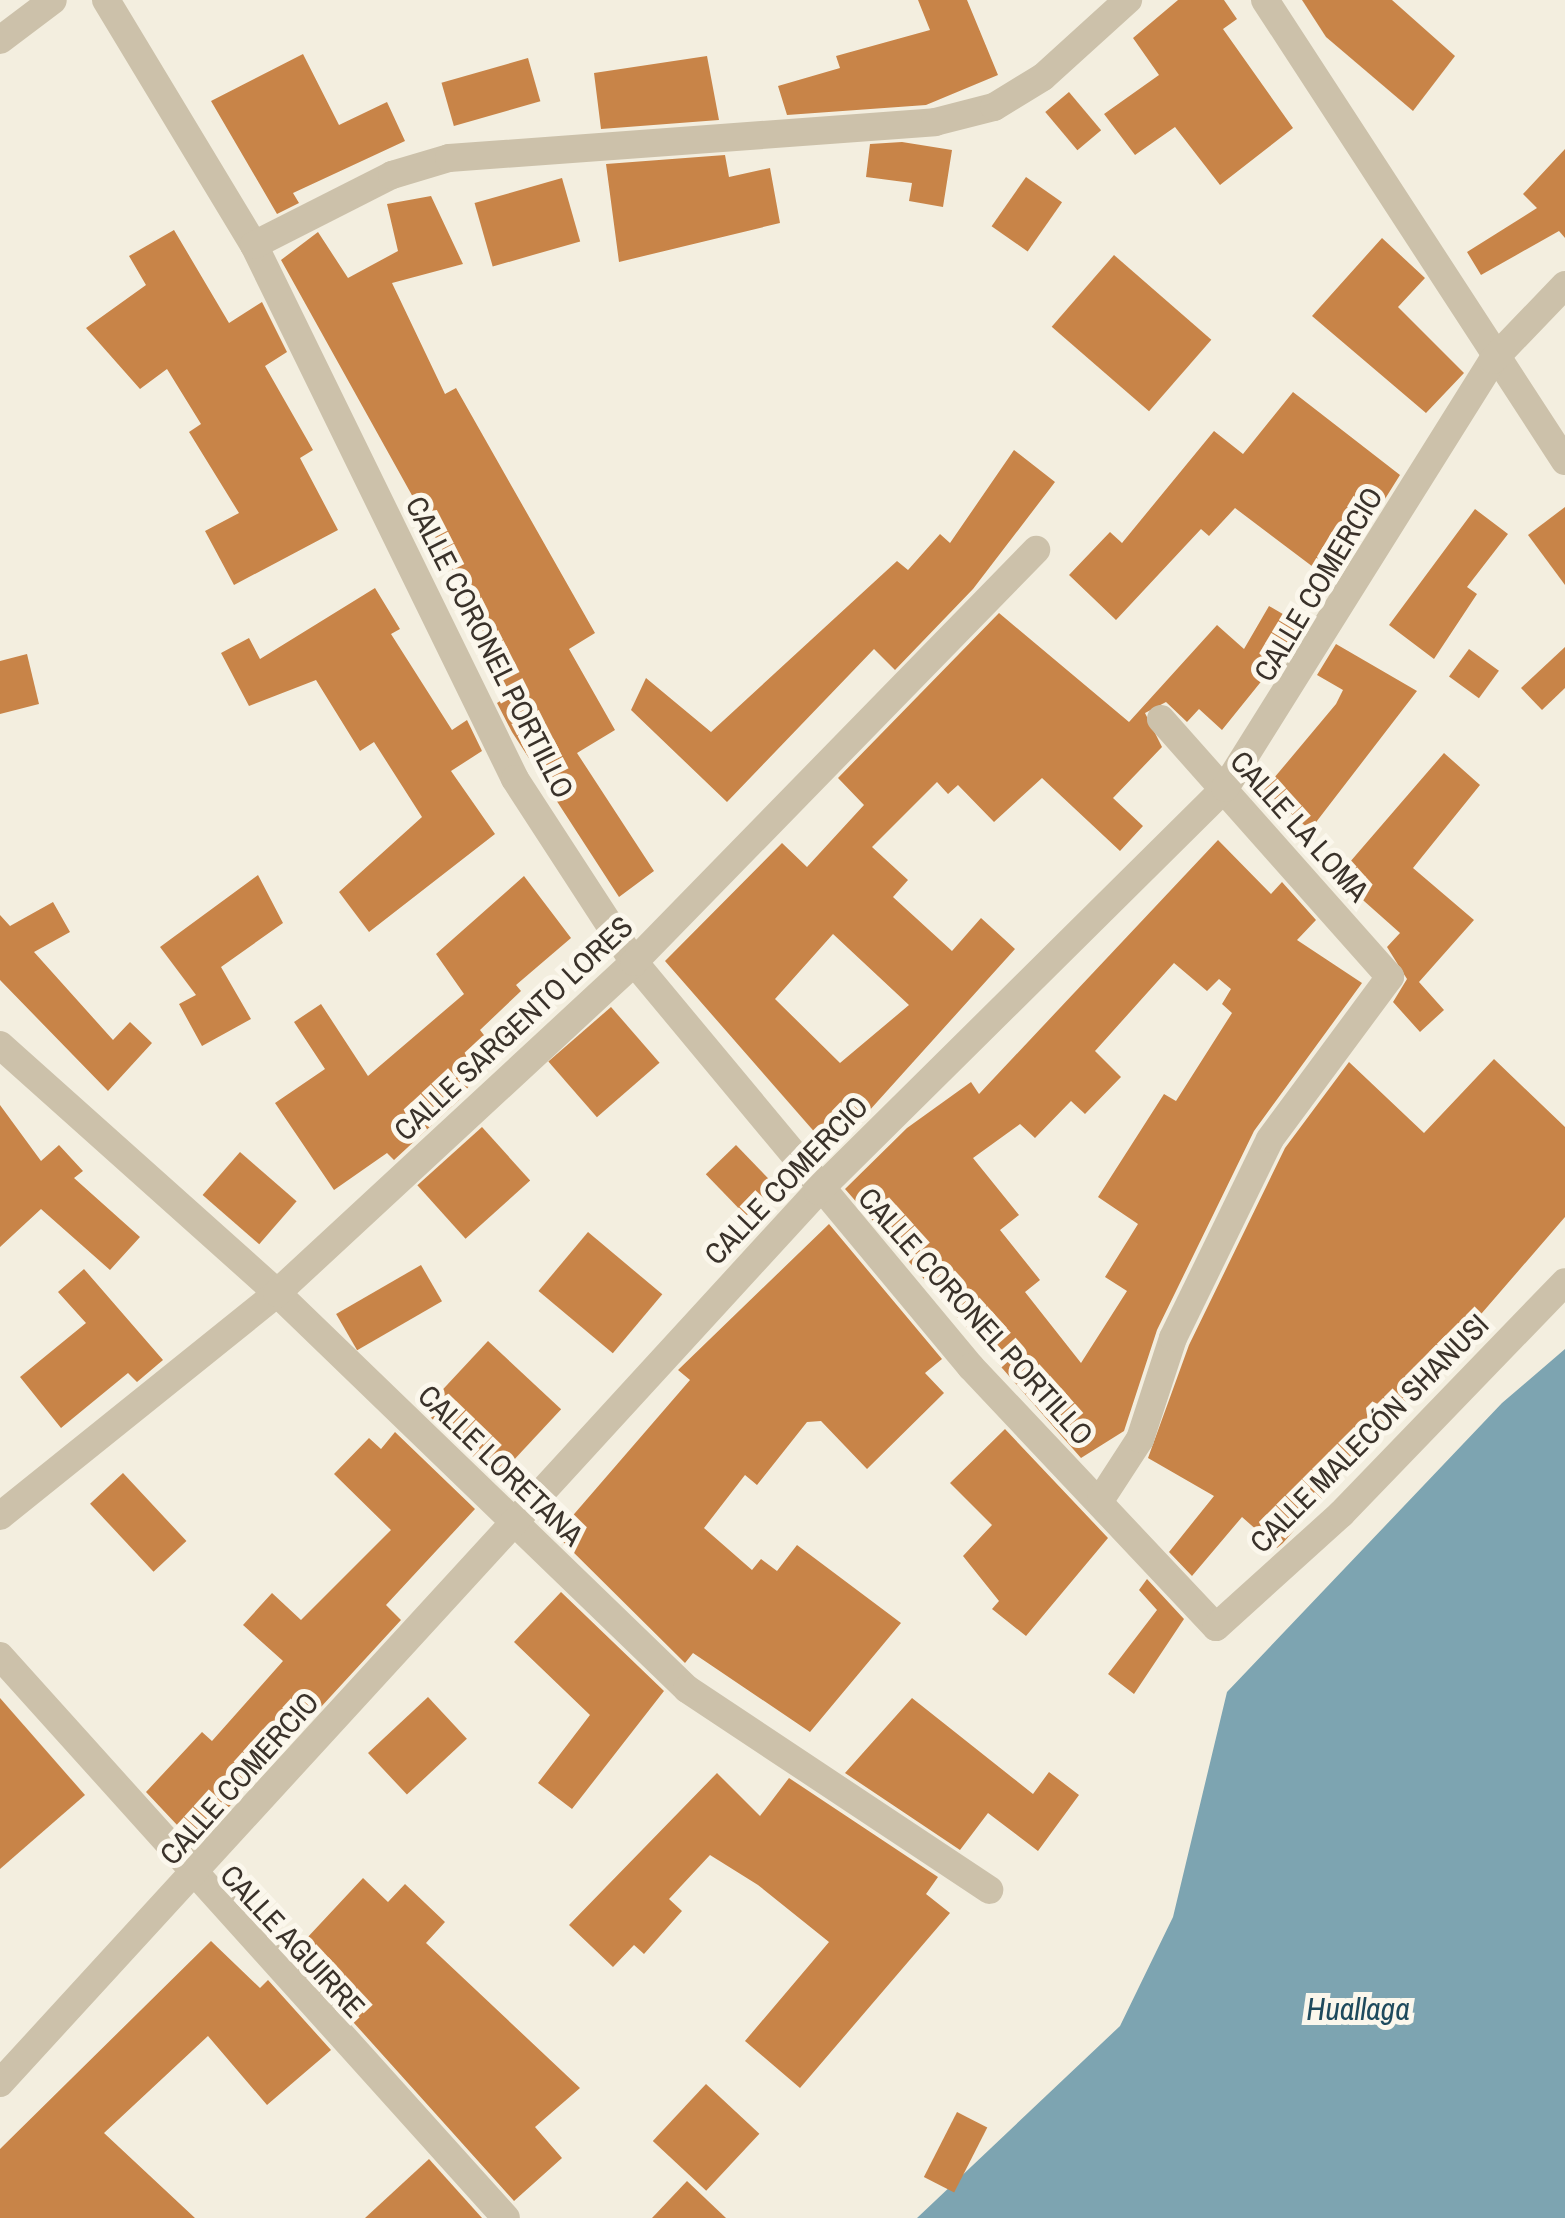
<!DOCTYPE html>
<meta charset="utf-8">
<style>
body{margin:0}
#map{position:relative;width:1565px;height:2218px;overflow:hidden;background:#f3eedf;font-family:"Archivo Narrow",sans-serif}
div>[style]{position:absolute}
.water>*{inset:0;background:#7da4b1}
.building>*{inset:0;background:#c88448;transform-origin:0 0}
.minor>*{height:28px;margin:-14px;padding:0 14px;transform-origin:14px;border-radius:14px;background:#ccc1aa}
.tertiary>*{height:28px;margin:-14px;padding:0 14px;transform-origin:14px;border-radius:14px;background:#ccc1aa}
span{translate:-50% -50%;white-space:nowrap;text-align:center;line-height:1.15;-webkit-text-stroke:10px #fbf7ec;paint-order:stroke}
.street-label{font-size:30px;color:#3a322a}
.water-label{font-size:32px;color:#1e4a5d;font-style:italic}
</style>
<div id="map">
<div class="water">
<i style="clip-path:polygon(1565px 1349px,1565px 2218px,917px 2218px,1120px 2026px,1173px 1917px,1227px 1692px,1502px 1403px)"></i>
</div>
<div class="building">
<i style="clip-path:polygon(918px 0,967px 0,998px 75px,926px 105px,787px 115px,778px 86px,840px 68px,836px 56px,930px 30px)"></i>
<i style="clip-path:polygon(1178px 0,1224px 0,1237px 19px,1223px 29px,1293px 128px,1220px 185px,1175px 127px,1135px 155px,1104px 114px,1159px 75px,1133px 38px)"></i>
<i style="clip-path:polygon(1302px 0,1392px 0,1455px 56px,1413px 111px,1326px 37px)"></i>
<i style="clip-path:polygon(303px 54px,339px 125px,387px 102px,405px 141px,293px 193px,299px 203px,277px 214px,211px 101px)"></i>
<i style="clip-path:polygon(707px 56px,719px 120px,601px 129px,594px 73px)"></i>
<i style="left:528px;top:58px;width:45px;height:90px;rotate:74deg"></i>
<i style="left:1069px;top:92px;width:50px;height:31px;rotate:50deg"></i>
<i style="clip-path:polygon(902px 142px,952px 150px,943px 207px,909px 201px,912px 183px,866px 177px,870px 144px)"></i>
<i style="clip-path:polygon(1565px 149px,1565px 238px,1559px 231px,1481px 275px,1467px 252px,1537px 208px,1523px 194px)"></i>
<i style="clip-path:polygon(725px 155px,729px 177px,770px 168px,780px 223px,619px 262px,606px 164px)"></i>
<i style="left:1026px;top:177px;width:44px;height:60px;rotate:35deg"></i>
<i style="left:562px;top:178px;width:66px;height:91px;rotate:74deg"></i>
<i style="clip-path:polygon(431px 196px,463px 264px,392px 283px,445px 394px,456px 388px,595px 633px,569px 649px,615px 730px,577px 753px,654px 871px,619px 897px,512px 732px,497px 703px,505px 698px,479px 654px,490px 647px,448px 560px,281px 260px,318px 232px,348px 278px,398px 251px,387px 204px)"></i>
<i style="clip-path:polygon(174px 230px,229px 323px,262px 302px,287px 352px,265px 366px,313px 450px,300px 458px,338px 530px,234px 585px,205px 531px,239px 513px,189px 432px,201px 424px,167px 369px,140px 389px,86px 328px,146px 285px,129px 256px)"></i>
<i style="clip-path:polygon(1382px 238px,1425px 278px,1398px 307px,1464px 373px,1426px 413px,1312px 316px)"></i>
<i style="left:1114px;top:255px;width:129px;height:95px;rotate:41deg"></i>
<i style="clip-path:polygon(1293px 392px,1400px 475px,1333px 582px,1235px 508px,1209px 536px,1201px 529px,1116px 620px,1069px 575px,1110px 532px,1122px 543px,1214px 431px,1243px 454px)"></i>
<i style="clip-path:polygon(1014px 450px,1055px 482px,973px 589px,895px 670px,874px 649px,727px 802px,631px 710px,646px 678px,711px 732px,897px 561px,908px 570px,940px 534px,950px 543px)"></i>
<i style="clip-path:polygon(1565px 507px,1565px 585px,1528px 535px)"></i>
<i style="clip-path:polygon(1475px 509px,1508px 534px,1467px 587px,1477px 594px,1434px 659px,1389px 625px)"></i>
<i style="clip-path:polygon(375px 588px,400px 629px,391px 634px,452px 730px,467px 720px,482px 751px,451px 771px,495px 834px,369px 932px,339px 892px,422px 817px,374px 742px,360px 751px,316px 680px,249px 706px,221px 653px,249px 638px,260px 659px)"></i>
<i style="clip-path:polygon(evenodd,1269px 606px,1305px 627px,1222px 730px,1199px 709px,1187px 722px,1166px 702px,1145px 713px,1162px 747px,1113px 798px,1143px 826px,1120px 851px,1042px 778px,994px 822px,958px 785px,948px 794px,937px 782px,872px 847px,908px 880px,893px 897px,952px 951px,981px 918px,1015px 949px,832px 1152px,665px 961px,782px 843px,807px 867px,864px 805px,838px 778px,999px 613px,1129px 722px,1217px 625px,1244px 649px,1269px 606px,833px 934px,909px 1005px,840px 1063px,775px 999px,833px 934px)"></i>
<i style="clip-path:polygon(1336px 644px,1417px 691px,1310px 830px,1264px 790px,1336px 704px,1343px 690px,1317px 675px)"></i>
<i style="clip-path:polygon(1565px 647px,1565px 688px,1542px 710px,1521px 688px)"></i>
<i style="left:1469px;top:649px;width:37px;height:34px;rotate:36deg"></i>
<i style="clip-path:polygon(27px 654px,39px 704px,0 714px,0 661px)"></i>
<i style="clip-path:polygon(1444px 753px,1480px 785px,1413px 868px,1474px 920px,1419px 982px,1444px 1010px,1420px 1032px,1393px 1002px,1407px 979px,1387px 947px,1400px 933px,1337px 877px)"></i>
<i style="clip-path:polygon(evenodd,1218px 840px,1271px 894px,1282px 882px,1316px 920px,1297px 940px,1362px 983px,1254px 1131px,1157px 1330px,1124px 1431px,1081px 1458px,845px 1189px,907px 1128px,971px 1082px,979px 1094px,1218px 840px,1174px 963px,1207px 991px,1219px 979px,1231px 989px,1222px 1004px,1232px 1013px,1176px 1101px,1164px 1094px,1098px 1197px,1138px 1224px,1105px 1277px,1127px 1291px,1081px 1363px,1025px 1292px,1040px 1280px,1000px 1230px,1019px 1215px,973px 1158px,1020px 1124px,1035px 1138px,1071px 1101px,1085px 1114px,1121px 1077px,1095px 1051px,1174px 963px)"></i>
<i style="clip-path:polygon(258px 875px,283px 923px,221px 967px,251px 1019px,202px 1046px,179px 1004px,196px 995px,160px 947px)"></i>
<i style="clip-path:polygon(524px 876px,571px 938px,516px 985px,521px 991px,480px 1030px,487px 1039px,454px 1067px,469px 1086px,459px 1100px,394px 1160px,387px 1153px,334px 1190px,275px 1103px,325px 1069px,294px 1022px,321px 1004px,368px 1076px,464px 994px,436px 954px)"></i>
<i style="clip-path:polygon(53px 902px,70px 932px,34px 952px,113px 1040px,130px 1022px,152px 1043px,108px 1091px,0 980px,0 915px,10px 926px)"></i>
<i style="left:611px;top:1007px;width:74px;height:83px;rotate:49deg"></i>
<i style="clip-path:polygon(1494px 1059px,1565px 1127px,1565px 1217px,1283px 1543px,1277px 1548px,1242px 1517px,1192px 1576px,1169px 1552px,1214px 1496px,1148px 1458px,1189px 1345px,1285px 1148px,1349px 1062px,1424px 1133px)"></i>
<i style="clip-path:polygon(0 1105px,41px 1161px,59px 1145px,83px 1171px,74px 1178px,140px 1237px,110px 1270px,41px 1209px,0 1247px)"></i>
<i style="left:482px;top:1127px;width:72px;height:87px;rotate:48deg"></i>
<i style="left:736px;top:1145px;width:58px;height:42px;rotate:46deg"></i>
<i style="left:240px;top:1152px;width:75px;height:57px;rotate:41deg"></i>
<i style="clip-path:polygon(829px 1224px,942px 1359px,925px 1373px,944px 1393px,867px 1469px,821px 1421px,807px 1422px,757px 1485px,745px 1475px,704px 1528px,752px 1570px,761px 1559px,777px 1571px,797px 1545px,901px 1623px,810px 1732px,693px 1653px,685px 1663px,556px 1535px,690px 1380px,678px 1370px)"></i>
<i style="left:588px;top:1232px;width:97px;height:77px;rotate:40deg"></i>
<i style="left:421px;top:1265px;width:42px;height:98px;rotate:60deg"></i>
<i style="clip-path:polygon(84px 1269px,163px 1360px,137px 1382px,128px 1373px,61px 1428px,20px 1377px,86px 1323px,58px 1292px)"></i>
<i style="left:488px;top:1341px;width:100px;height:95px;rotate:43deg"></i>
<i style="clip-path:polygon(1005px 1429px,1108px 1538px,1026px 1636px,992px 1609px,999px 1601px,963px 1556px,992px 1525px,950px 1483px)"></i>
<i style="clip-path:polygon(395px 1432px,475px 1509px,386px 1605px,401px 1620px,195px 1844px,146px 1792px,202px 1732px,212px 1741px,283px 1661px,243px 1625px,272px 1593px,301px 1620px,391px 1530px,334px 1474px,369px 1438px,381px 1449px)"></i>
<i style="left:123px;top:1473px;width:93px;height:45px;rotate:47deg"></i>
<i style="clip-path:polygon(1147px 1579px,1184px 1619px,1134px 1694px,1108px 1674px,1157px 1610px,1139px 1590px)"></i>
<i style="clip-path:polygon(561px 1592px,664px 1691px,572px 1809px,538px 1783px,590px 1715px,514px 1642px)"></i>
<i style="left:428px;top:1697px;width:57px;height:82px;rotate:47deg"></i>
<i style="clip-path:polygon(0 1698px,85px 1795px,0 1869px)"></i>
<i style="clip-path:polygon(912px 1698px,1033px 1794px,1049px 1772px,1079px 1795px,1038px 1851px,988px 1813px,960px 1850px,845px 1773px)"></i>
<i style="clip-path:polygon(717px 1773px,760px 1816px,789px 1778px,938px 1877px,926px 1894px,950px 1913px,800px 2088px,745px 2041px,829px 1942px,758px 1885px,710px 1855px,669px 1899px,682px 1911px,644px 1954px,634px 1945px,613px 1967px,569px 1925px)"></i>
<i style="clip-path:polygon(363px 1878px,388px 1902px,405px 1884px,445px 1922px,426px 1943px,580px 2088px,535px 2127px,562px 2158px,514px 2201px,292px 1954px)"></i>
<i style="clip-path:polygon(211px 1941px,260px 1988px,268px 1980px,331px 2050px,267px 2105px,208px 2036px,104px 2133px,195px 2218px,0 2218px,0 2149px)"></i>
<i style="left:706px;top:2084px;width:73px;height:78px;rotate:43deg"></i>
<i style="left:957px;top:2112px;width:34px;height:73px;rotate:27deg"></i>
<i style="clip-path:polygon(429px 2159px,482px 2218px,365px 2218px)"></i>
<i style="clip-path:polygon(687px 2181px,726px 2218px,652px 2218px)"></i>
</div>
<div class="minor">
<i style="left:106px;top:0;width:286px;rotate:58.9deg"></i>
<i style="left:254px;top:245px;width:594px;rotate:63.95deg"></i>
<i style="left:515px;top:779px;width:218px;rotate:57deg"></i>
<i style="left:634px;top:962px;width:527px;rotate:50.24deg"></i>
<i style="left:971px;top:1367px;width:357px;rotate:46.7deg"></i>
<i style="left:1216px;top:1627px;width:169px;rotate:-42.1deg"></i>
<i style="left:1341px;top:1514px;width:322px;rotate:-46deg"></i>
<i style="left:1265px;top:0;width:550px;rotate:56.95deg"></i>
<i style="left:0;top:40px;width:66px;rotate:-37deg"></i>
<i style="left:254px;top:245px;width:155px;rotate:-26.9deg"></i>
<i style="left:392px;top:175px;width:59px;rotate:-16.6deg"></i>
<i style="left:449px;top:158px;width:487px;rotate:-4.2deg"></i>
<i style="left:935px;top:122px;width:61px;rotate:-14.3deg"></i>
<i style="left:994px;top:107px;width:57px;rotate:-31.5deg"></i>
<i style="left:1043px;top:77px;width:115px;rotate:-42.2deg"></i>
<i style="left:0;top:1045px;width:372px;rotate:41.8deg"></i>
<i style="left:277px;top:1293px;width:570px;rotate:44deg"></i>
<i style="left:687px;top:1689px;width:363px;rotate:33.6deg"></i>
<i style="left:1101px;top:1499px;width:72px;rotate:-57deg"></i>
<i style="left:1140px;top:1439px;width:106px;rotate:-71.9deg"></i>
<i style="left:1173px;top:1338px;width:221px;rotate:-64deg"></i>
<i style="left:1270px;top:1139px;width:202px;rotate:-53.5deg"></i>
<i style="left:1390px;top:977px;width:345px;rotate:-131.6deg"></i>
<i style="left:0;top:1516px;width:356px;rotate:-38.8deg"></i>
<i style="left:277px;top:1293px;width:487px;rotate:-42.8deg"></i>
<i style="left:634px;top:962px;width:576px;rotate:-45.7deg"></i>
<i style="left:0;top:1656px;width:756px;rotate:48deg"></i>
</div>
<div class="tertiary">
<i style="left:0;top:2083px;width:1210px;rotate:-47.48deg"></i>
<i style="left:818px;top:1191px;width:573px;rotate:-44.72deg"></i>
<i style="left:1225px;top:788px;width:505px;rotate:-57.95deg"></i>
<i style="left:1493px;top:360px;width:104px;rotate:-46.2deg"></i>
</div>
<div class="street-label">
<span style="left:1318px;top:584px;rotate:-59deg">CALLE COMERCIO</span>
<span style="left:490px;top:647px;rotate:63deg">CALLE CORONEL PORTILLO</span>
<span style="left:1300px;top:826px;rotate:48deg">CALLE LA LOMA</span>
<span style="left:513px;top:1028px;rotate:-43deg">CALLE SARGENTO LORES</span>
<span style="left:786px;top:1180px;rotate:-46deg">CALLE COMERCIO</span>
<span style="left:976px;top:1316px;rotate:48deg">CALLE CORONEL PORTILLO</span>
<span style="left:1369px;top:1433px;rotate:-45deg">CALLE MALECÓN SHANUSI</span>
<span style="left:501px;top:1465px;rotate:44deg">CALLE LORETANA</span>
<span style="left:239px;top:1778px;rotate:-48deg">CALLE COMERCIO</span>
<span style="left:293px;top:1941px;rotate:47deg">CALLE AGUIRRE</span>
</div>
<div class="water-label">
<span style="left:1358px;top:2009px">Huallaga</span>
</div>
</div>
